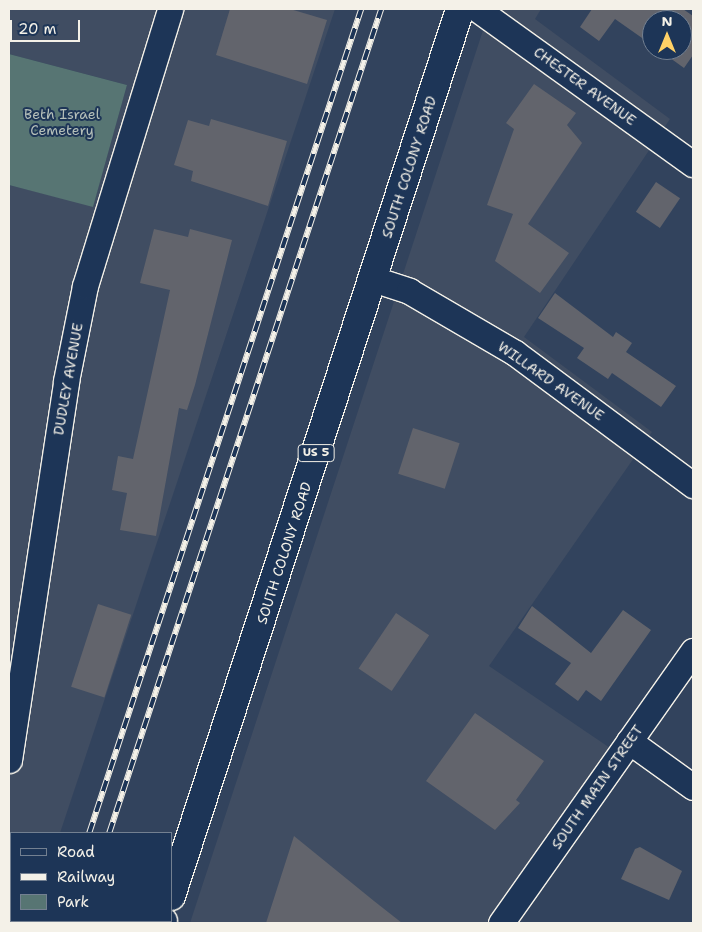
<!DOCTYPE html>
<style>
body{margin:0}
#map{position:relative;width:702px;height:932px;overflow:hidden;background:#32435d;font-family:"Shantell Sans",sans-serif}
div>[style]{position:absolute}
.built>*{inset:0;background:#404d62}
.green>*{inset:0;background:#577573}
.building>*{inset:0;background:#62646c;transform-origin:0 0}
.roads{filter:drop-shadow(1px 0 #f4f1e8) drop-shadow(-1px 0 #f4f1e8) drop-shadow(0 1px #f4f1e8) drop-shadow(0 -1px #f4f1e8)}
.minor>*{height:25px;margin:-12.5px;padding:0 12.5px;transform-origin:12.5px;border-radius:12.5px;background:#1d3557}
.major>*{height:28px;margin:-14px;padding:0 14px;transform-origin:14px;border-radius:14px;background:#1d3557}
.rail>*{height:5.5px;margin-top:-2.75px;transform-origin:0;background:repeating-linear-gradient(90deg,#1d3557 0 11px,#f4f1e8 0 22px);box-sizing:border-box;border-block:1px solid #f4f1e8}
span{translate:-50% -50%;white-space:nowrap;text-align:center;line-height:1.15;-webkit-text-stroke:4px #1d3557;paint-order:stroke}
.shield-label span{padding:1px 4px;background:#1d3557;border:1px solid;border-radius:4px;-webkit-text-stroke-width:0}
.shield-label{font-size:12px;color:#f4f1e8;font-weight:700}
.street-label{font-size:14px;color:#f4f1e8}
.park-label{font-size:14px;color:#b5bfb9}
.frame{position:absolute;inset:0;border:10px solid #f4f1e8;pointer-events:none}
.legend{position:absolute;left:10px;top:832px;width:162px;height:90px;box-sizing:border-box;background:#1d3557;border:1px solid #738091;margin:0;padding:6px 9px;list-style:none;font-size:15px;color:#f4f1e8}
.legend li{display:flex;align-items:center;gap:10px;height:25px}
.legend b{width:25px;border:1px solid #738091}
.north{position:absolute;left:642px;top:10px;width:50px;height:50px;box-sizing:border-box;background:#1d3557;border:1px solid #738091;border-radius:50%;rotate:0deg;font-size:14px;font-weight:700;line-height:20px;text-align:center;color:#f4f1e8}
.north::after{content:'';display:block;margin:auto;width:18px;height:22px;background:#ffd166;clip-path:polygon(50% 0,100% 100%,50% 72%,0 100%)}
.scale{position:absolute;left:10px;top:20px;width:70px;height:22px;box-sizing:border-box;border:2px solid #f4f1e8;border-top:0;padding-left:6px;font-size:15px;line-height:18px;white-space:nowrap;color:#f4f1e8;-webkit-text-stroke:4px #1d3557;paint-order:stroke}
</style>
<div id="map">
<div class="built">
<i style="clip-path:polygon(9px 9px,335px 9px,60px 833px,11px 833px,11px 921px,30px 923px,9px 923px,9px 185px,93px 206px,127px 85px,9px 54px)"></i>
<i style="clip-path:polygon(490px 9px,541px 9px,535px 19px,670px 119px,524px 337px,652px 432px,489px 666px,613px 750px,491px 923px,190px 923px)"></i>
</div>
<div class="green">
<i style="clip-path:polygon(9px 54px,127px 85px,93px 207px,9px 185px)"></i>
</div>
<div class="building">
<i style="clip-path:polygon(230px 9px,290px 9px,327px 20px,307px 84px,216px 55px)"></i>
<i style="clip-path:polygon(592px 9px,683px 9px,693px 16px,693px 55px,684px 68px,659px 50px,682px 50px,682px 20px,652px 20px,652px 45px,615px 19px,599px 41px,580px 27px)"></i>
<i style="clip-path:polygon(534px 84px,576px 113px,567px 125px,582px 143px,528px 224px,569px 253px,540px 293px,495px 261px,513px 214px,487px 205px,514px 129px,506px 123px)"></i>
<i style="clip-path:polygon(211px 119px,287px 141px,268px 206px,191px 181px,193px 171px,174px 165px,188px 120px,209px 126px)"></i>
<i style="left:656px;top:182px;width:29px;height:36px;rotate:34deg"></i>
<i style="clip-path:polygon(154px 229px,188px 237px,190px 229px,232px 240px,195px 385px,187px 410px,179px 408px,156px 536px,120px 530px,127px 493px,112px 490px,118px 456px,133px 459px,170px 290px,140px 283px)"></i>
<i style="clip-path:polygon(555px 293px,613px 337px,616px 332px,632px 343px,626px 352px,676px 386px,661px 407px,612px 373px,608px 379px,577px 358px,584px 348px,538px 318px)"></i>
<i style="left:413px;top:428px;width:49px;height:48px;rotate:18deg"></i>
<i style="left:98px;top:604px;width:35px;height:87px;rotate:18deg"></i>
<i style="clip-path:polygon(532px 606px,591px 653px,623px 610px,651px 630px,601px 701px,586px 690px,578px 701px,555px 684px,571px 663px,518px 628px)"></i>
<i style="left:396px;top:613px;width:40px;height:67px;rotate:34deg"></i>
<i style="clip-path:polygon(475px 713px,544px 761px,516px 800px,520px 803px,495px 830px,426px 781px)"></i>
<i style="clip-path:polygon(294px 836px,374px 901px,402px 923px,266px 923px)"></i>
<i style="clip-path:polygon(640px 847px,682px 871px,669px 900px,621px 879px,635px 849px)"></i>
</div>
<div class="roads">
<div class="minor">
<i style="left:477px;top:9px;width:266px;rotate:35.7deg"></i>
<i style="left:373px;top:279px;width:38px;rotate:18deg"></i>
<i style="left:409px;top:291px;width:123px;rotate:30.3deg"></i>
<i style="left:515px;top:353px;width:222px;rotate:36.6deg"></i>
<i style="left:629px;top:741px;width:79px;rotate:35.7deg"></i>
<i style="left:9px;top:760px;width:383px;rotate:-81.4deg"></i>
<i style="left:66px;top:381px;width:97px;rotate:-78.7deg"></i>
<i style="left:85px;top:286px;width:290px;rotate:-72.9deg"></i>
<i style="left:501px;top:923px;width:333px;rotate:-54.8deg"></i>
</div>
<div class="major">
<i style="left:171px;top:896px;width:933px;rotate:-71.95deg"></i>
<i style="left:162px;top:923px;width:2px;rotate:-63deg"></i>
</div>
</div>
<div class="rail">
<i style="left:89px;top:833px;width:868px;rotate:-71.73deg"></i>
<i style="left:109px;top:833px;width:868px;rotate:-71.73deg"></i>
<i style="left:60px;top:923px;width:2px;rotate:-63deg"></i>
<i style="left:79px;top:923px;width:2px;rotate:-63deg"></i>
</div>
<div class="shield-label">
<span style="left:316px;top:453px">US 5</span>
</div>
<div class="street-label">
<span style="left:585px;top:86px;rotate:36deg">CHESTER AVENUE</span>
<span style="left:409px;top:167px;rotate:-72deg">SOUTH COLONY ROAD</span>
<span style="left:68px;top:379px;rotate:-80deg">DUDLEY AVENUE</span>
<span style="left:551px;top:381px;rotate:35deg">WILLARD AVENUE</span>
<span style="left:284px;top:553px;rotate:-72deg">SOUTH COLONY ROAD</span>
<span style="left:597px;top:787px;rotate:-55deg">SOUTH MAIN STREET</span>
</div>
<div class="park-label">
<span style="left:62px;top:122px">Beth Israel<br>Cemetery</span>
</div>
<div class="frame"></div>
<ul class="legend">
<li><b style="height:6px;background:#1d3557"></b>Road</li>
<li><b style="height:6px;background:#f4f1e8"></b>Railway</li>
<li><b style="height:14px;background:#577573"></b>Park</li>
</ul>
<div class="north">N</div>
<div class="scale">20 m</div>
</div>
